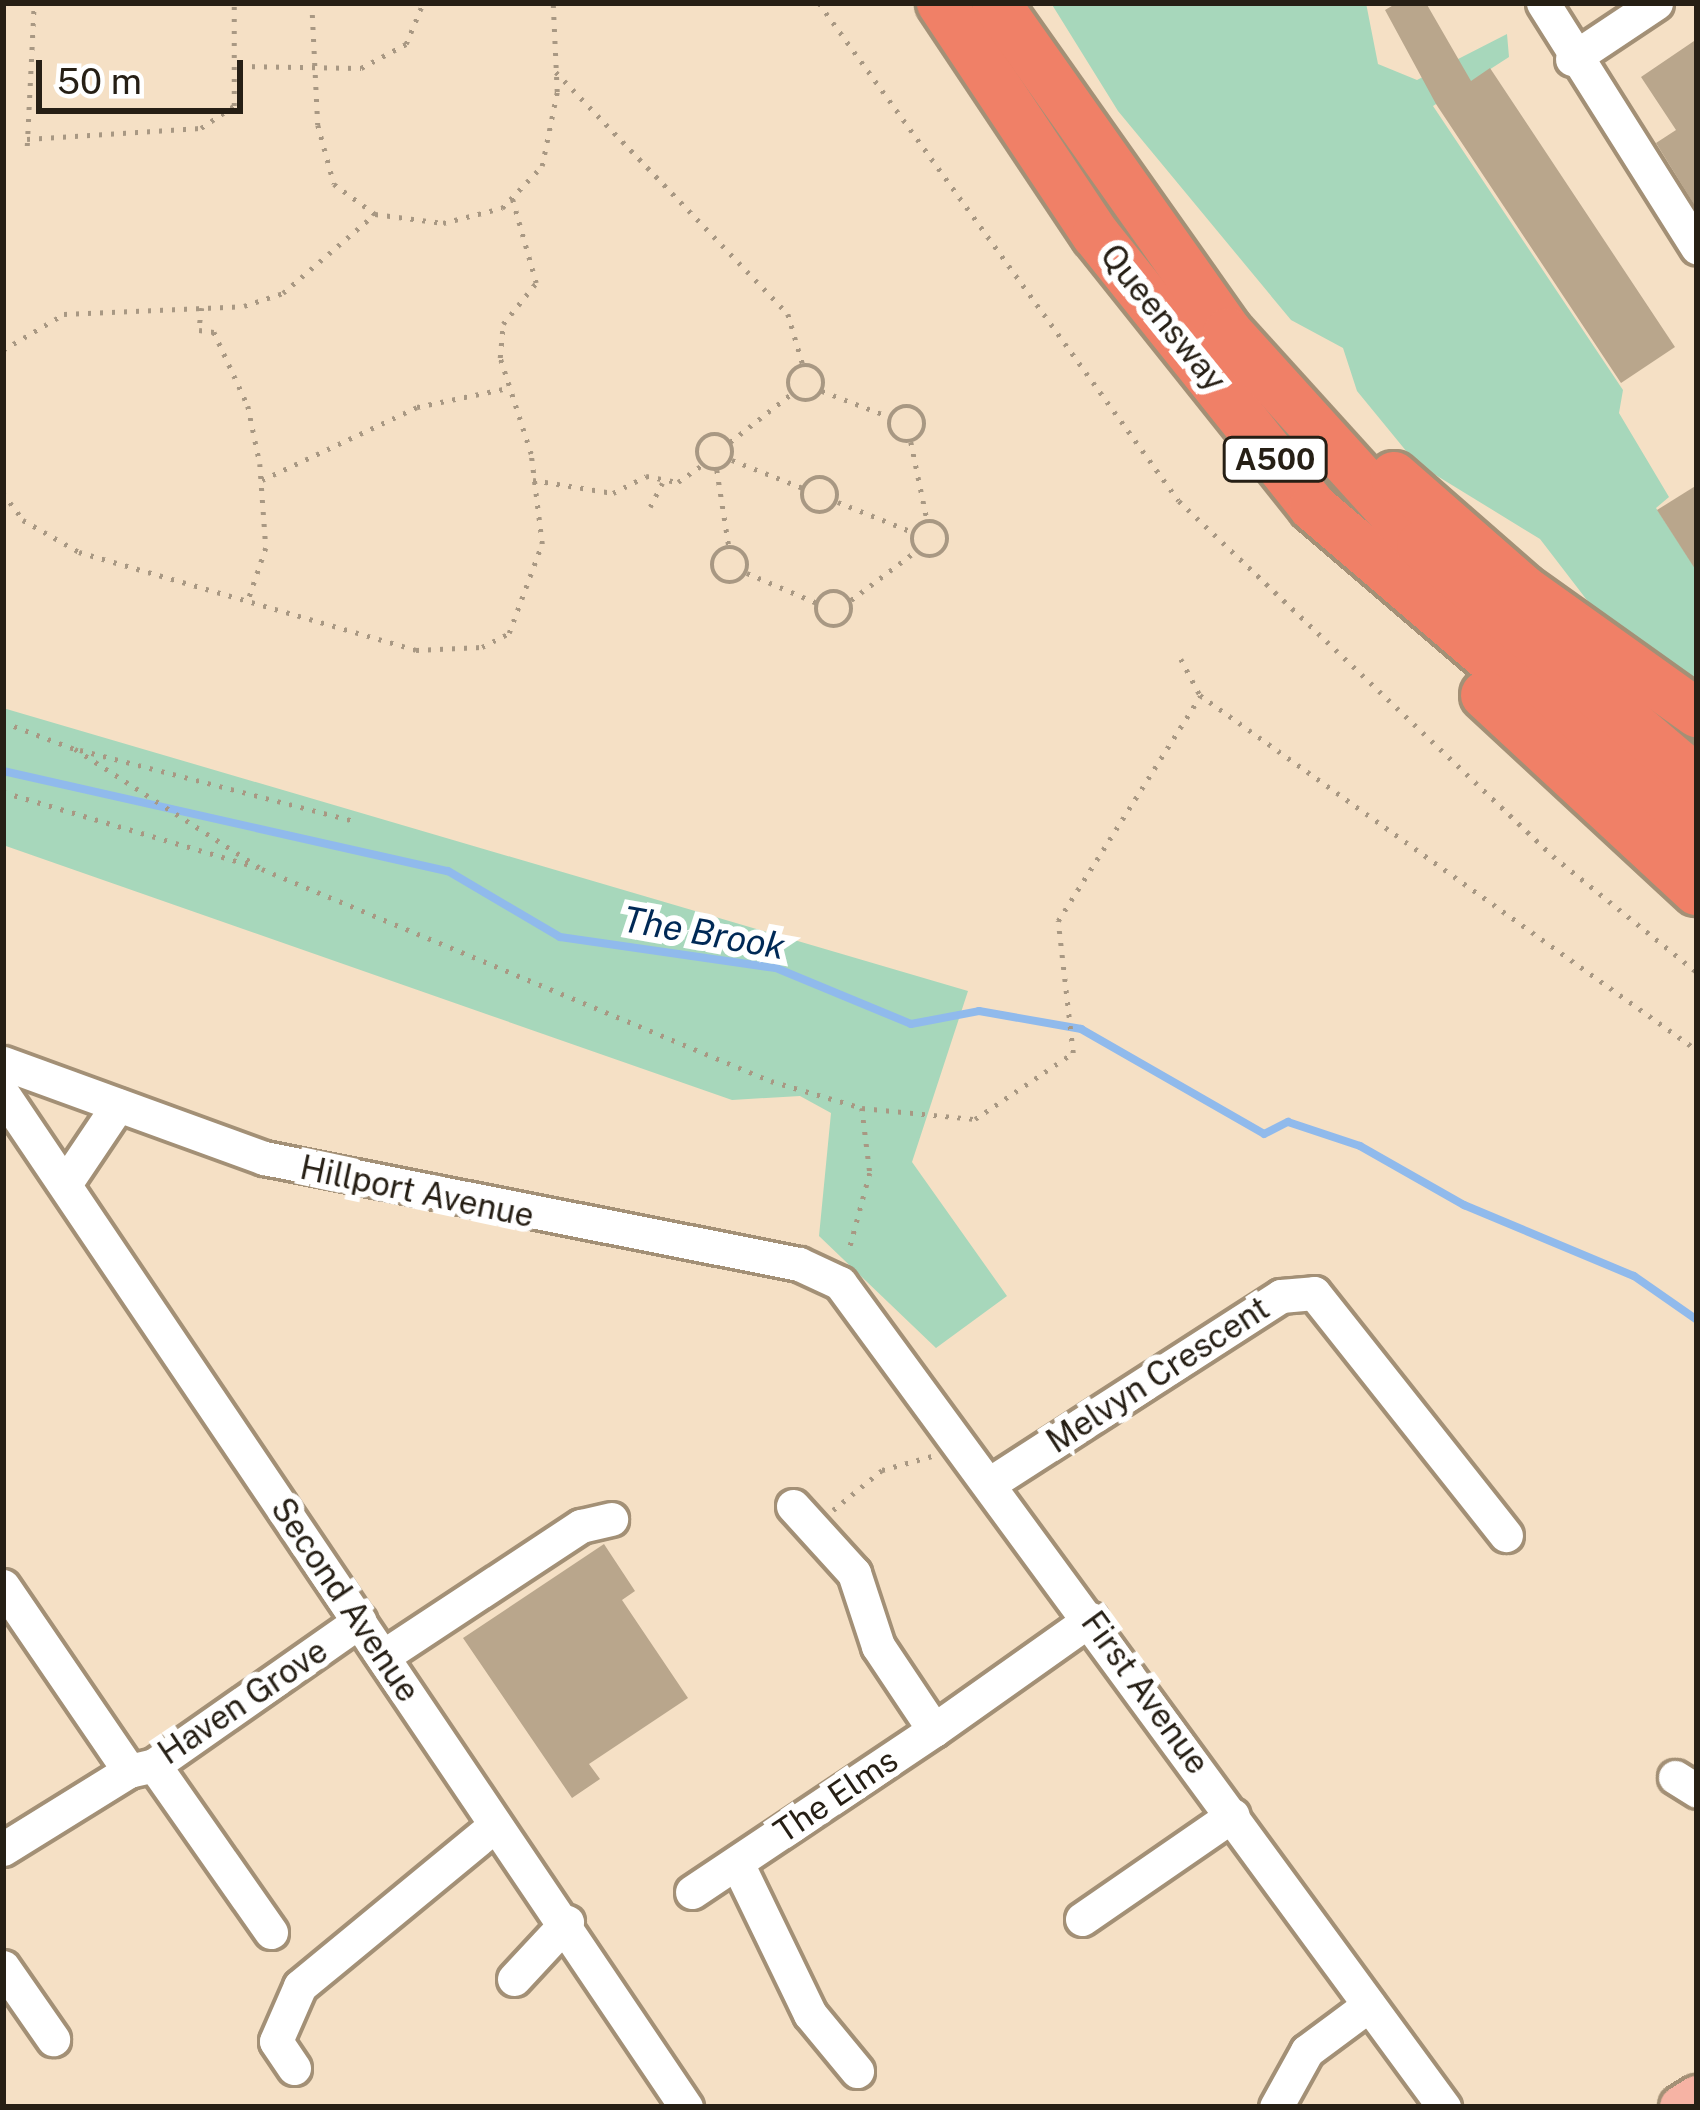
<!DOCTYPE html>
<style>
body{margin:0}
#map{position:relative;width:1700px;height:2110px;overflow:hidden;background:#f5e0c5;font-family:"Public Sans",sans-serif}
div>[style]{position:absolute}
.green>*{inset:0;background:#a7d7bb}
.stream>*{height:8px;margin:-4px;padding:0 4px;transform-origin:4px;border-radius:4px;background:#90baec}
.building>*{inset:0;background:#b9a68c}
.path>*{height:4.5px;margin-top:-2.25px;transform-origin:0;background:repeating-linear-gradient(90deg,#a89883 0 3px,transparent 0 12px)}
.path>.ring{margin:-2.25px;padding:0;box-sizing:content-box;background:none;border:4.5px solid #a89883;border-radius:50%}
.roads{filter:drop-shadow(3px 0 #a39076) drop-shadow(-3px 0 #a39076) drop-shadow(0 3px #a39076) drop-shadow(0 -3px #a39076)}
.minor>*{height:33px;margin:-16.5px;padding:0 16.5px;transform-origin:16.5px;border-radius:16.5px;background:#fff}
.major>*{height:42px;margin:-21px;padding:0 21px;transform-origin:21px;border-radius:21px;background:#f6b3a4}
.highway>*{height:48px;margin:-24px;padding:0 24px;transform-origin:24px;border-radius:24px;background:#f08067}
span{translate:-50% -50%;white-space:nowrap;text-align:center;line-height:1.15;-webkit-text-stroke:12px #fff;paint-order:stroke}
.shield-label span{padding:3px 9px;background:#fff;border:3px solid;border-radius:9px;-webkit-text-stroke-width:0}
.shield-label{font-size:30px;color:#261f15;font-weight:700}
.street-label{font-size:33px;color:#261f15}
.water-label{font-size:36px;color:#002956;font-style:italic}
.frame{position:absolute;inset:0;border:6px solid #261f15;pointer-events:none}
.scale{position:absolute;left:36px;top:60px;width:207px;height:54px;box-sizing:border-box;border:6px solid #261f15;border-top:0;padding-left:15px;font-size:36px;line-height:42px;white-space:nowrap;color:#261f15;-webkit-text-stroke:9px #fff;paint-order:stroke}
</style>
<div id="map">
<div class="green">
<i style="clip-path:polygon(1051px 3px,1366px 3px,1378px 64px,1417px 80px,1507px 34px,1509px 57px,1433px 106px,1623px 390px,1619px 413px,1669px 497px,1656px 508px,1697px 571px,1697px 684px,1603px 621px,1540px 539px,1416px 463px,1357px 391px,1343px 348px,1291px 320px,1118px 111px)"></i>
<i style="clip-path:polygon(3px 708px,968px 991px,912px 1162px,1007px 1296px,936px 1348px,819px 1236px,831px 1113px,800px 1096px,732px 1100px,3px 845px)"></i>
</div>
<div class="stream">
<i style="left:3px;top:771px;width:456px;rotate:12.7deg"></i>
<i style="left:448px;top:871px;width:130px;rotate:30.5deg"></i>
<i style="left:560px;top:937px;width:218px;rotate:8.2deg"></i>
<i style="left:776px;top:968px;width:146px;rotate:22.5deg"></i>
<i style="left:911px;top:1024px;width:69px;rotate:-10.8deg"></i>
<i style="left:979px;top:1011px;width:104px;rotate:10deg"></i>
<i style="left:1081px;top:1029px;width:211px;rotate:29.8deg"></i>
<i style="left:1264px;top:1134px;width:27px;rotate:-27deg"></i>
<i style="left:1288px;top:1122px;width:76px;rotate:18.4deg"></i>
<i style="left:1360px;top:1146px;width:120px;rotate:29.6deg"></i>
<i style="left:1464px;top:1205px;width:184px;rotate:22.7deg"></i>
<i style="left:1634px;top:1276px;width:77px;rotate:34.9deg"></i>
</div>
<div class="building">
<i style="clip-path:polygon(1397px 3px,1426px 3px,1471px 81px,1490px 68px,1675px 347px,1621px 383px,1436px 104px,1385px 10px)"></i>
<i style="clip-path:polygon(1697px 39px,1697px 209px,1656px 143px,1676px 130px,1641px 77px)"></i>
<i style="clip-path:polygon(1697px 485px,1697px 572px,1657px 510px)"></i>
<i style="clip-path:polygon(604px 1544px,635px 1591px,622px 1600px,688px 1698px,589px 1764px,600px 1779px,572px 1798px,463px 1638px)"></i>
</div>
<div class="path">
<i style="left:312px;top:3px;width:122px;rotate:87.2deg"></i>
<i style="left:318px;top:125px;width:61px;rotate:74.8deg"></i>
<i style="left:334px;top:184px;width:51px;rotate:36.2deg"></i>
<i style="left:375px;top:214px;width:69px;rotate:7.5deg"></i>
<i style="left:443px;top:223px;width:61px;rotate:-14.3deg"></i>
<i style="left:502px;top:208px;width:58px;rotate:-46.4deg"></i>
<i style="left:542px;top:166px;width:76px;rotate:-78.5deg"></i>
<i style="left:557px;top:92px;width:89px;rotate:-92.6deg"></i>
<i style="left:819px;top:3px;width:614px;rotate:54.14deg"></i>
<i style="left:1179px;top:501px;width:516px;rotate:43.51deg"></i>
<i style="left:1553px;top:856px;width:185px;rotate:38.9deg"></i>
<i style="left:240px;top:66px;width:121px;rotate:0.9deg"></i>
<i style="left:361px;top:68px;width:51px;rotate:-28.1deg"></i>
<i style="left:406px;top:44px;width:44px;rotate:-67.5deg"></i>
<i style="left:556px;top:72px;width:335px;rotate:46.2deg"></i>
<i style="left:788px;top:314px;width:53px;rotate:73.6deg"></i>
<i style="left:27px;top:139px;width:174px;rotate:-3.6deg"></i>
<i style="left:201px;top:128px;width:40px;rotate:-34deg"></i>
<i style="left:234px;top:106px;width:103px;rotate:-90deg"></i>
<i style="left:27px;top:146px;width:143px;rotate:-87.2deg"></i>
<i style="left:202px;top:308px;width:22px;rotate:98deg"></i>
<i style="left:199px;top:330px;width:15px;rotate:8deg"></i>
<i style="left:214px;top:332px;width:81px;rotate:65.3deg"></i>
<i style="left:248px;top:406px;width:59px;rotate:78.3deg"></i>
<i style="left:260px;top:464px;width:84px;rotate:85.9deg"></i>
<i style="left:266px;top:548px;width:56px;rotate:108.8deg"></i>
<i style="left:3px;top:350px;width:71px;rotate:-30.5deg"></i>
<i style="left:64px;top:314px;width:180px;rotate:-2.5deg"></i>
<i style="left:244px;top:306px;width:41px;rotate:-18.4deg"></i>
<i style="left:283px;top:293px;width:121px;rotate:-40.7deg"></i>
<i class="ring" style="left:788px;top:365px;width:31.5px;height:31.5px"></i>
<i style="left:822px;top:391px;width:73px;rotate:20.9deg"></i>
<i class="ring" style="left:889px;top:406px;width:31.5px;height:31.5px"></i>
<i class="ring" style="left:697px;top:434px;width:31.5px;height:31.5px"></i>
<i style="left:730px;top:442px;width:78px;rotate:-38.2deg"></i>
<i style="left:911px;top:442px;width:79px;rotate:78.3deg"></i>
<i style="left:732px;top:460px;width:76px;rotate:21.5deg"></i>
<i style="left:717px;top:470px;width:78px;rotate:81.1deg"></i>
<i class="ring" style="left:802px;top:477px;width:31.5px;height:31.5px"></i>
<i style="left:262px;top:480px;width:171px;rotate:-25.2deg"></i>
<i style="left:417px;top:407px;width:93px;rotate:-11.8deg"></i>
<i style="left:533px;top:480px;width:81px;rotate:9.2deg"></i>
<i style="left:613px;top:493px;width:37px;rotate:-27deg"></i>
<i style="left:646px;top:476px;width:33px;rotate:11deg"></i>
<i style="left:678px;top:482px;width:29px;rotate:-35deg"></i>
<i style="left:3px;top:493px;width:34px;rotate:53deg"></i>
<i style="left:23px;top:520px;width:64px;rotate:29.7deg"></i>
<i style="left:79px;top:552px;width:351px;rotate:16.2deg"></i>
<i style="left:416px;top:650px;width:66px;rotate:-2.6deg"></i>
<i style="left:482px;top:647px;width:30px;rotate:-27deg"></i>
<i style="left:509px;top:633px;width:95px;rotate:-69.7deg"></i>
<i style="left:542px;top:544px;width:91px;rotate:-97deg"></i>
<i style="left:531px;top:454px;width:101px;rotate:-107.9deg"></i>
<i style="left:500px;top:358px;width:34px;rotate:-85deg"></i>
<i style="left:503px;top:324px;width:53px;rotate:-51.2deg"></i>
<i style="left:536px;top:283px;width:88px;rotate:-105.8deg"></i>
<i style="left:838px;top:502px;width:78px;rotate:21.9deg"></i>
<i style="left:650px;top:507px;width:27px;rotate:-63deg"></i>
<i class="ring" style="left:912px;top:521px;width:31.5px;height:31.5px"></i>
<i class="ring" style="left:712px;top:547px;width:31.5px;height:31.5px"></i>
<i style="left:747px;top:573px;width:76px;rotate:23.2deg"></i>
<i class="ring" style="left:816px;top:591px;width:31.5px;height:31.5px"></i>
<i style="left:851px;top:600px;width:81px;rotate:-37deg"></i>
<i style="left:1181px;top:659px;width:41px;rotate:62.2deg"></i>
<i style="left:1200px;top:695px;width:611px;rotate:35.54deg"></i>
<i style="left:3px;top:722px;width:77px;rotate:20.6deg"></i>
<i style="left:75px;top:749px;width:222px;rotate:32.7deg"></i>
<i style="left:262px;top:869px;width:551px;rotate:22.61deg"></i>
<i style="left:771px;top:1081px;width:95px;rotate:16.5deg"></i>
<i style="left:862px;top:1108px;width:65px;rotate:83deg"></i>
<i style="left:870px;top:1173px;width:81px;rotate:105.1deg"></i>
<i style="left:80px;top:750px;width:283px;rotate:14.5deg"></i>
<i style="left:3px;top:792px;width:265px;rotate:16.5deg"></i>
<i style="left:862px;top:1108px;width:114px;rotate:5.6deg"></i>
<i style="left:975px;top:1119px;width:118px;rotate:-34deg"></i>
<i style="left:1073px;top:1053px;width:133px;rotate:-96.5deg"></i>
<i style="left:1058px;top:921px;width:266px;rotate:-57.7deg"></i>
<i style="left:833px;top:1510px;width:63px;rotate:-39.2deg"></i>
<i style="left:882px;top:1470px;width:52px;rotate:-15.6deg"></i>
</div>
<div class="roads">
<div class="minor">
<i style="left:1543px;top:3px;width:289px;rotate:57.8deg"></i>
<i style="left:1572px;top:59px;width:101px;rotate:-33.7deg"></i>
<i style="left:3px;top:1063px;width:278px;rotate:20deg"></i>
<i style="left:264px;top:1158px;width:545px;rotate:11.21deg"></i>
<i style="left:799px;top:1264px;width:45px;rotate:24.9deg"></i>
<i style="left:840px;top:1283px;width:1022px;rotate:53.76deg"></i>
<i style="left:3px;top:1094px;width:1222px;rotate:56.01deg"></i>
<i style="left:65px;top:1184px;width:95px;rotate:-56.1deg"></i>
<i style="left:989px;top:1484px;width:347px;rotate:-32.8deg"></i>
<i style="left:1281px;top:1296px;width:33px;rotate:-5deg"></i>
<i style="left:1314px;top:1293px;width:309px;rotate:51.6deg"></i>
<i style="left:793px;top:1506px;width:91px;rotate:47.7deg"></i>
<i style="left:854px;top:1573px;width:77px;rotate:71.8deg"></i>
<i style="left:878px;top:1646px;width:101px;rotate:56.3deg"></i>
<i style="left:934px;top:1730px;width:192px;rotate:-35.3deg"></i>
<i style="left:3px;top:1586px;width:224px;rotate:55.7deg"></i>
<i style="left:129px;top:1771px;width:26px;rotate:-13deg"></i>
<i style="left:154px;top:1765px;width:251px;rotate:-35deg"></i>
<i style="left:385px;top:1655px;width:235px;rotate:-33.4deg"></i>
<i style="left:581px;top:1526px;width:31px;rotate:-13deg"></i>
<i style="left:154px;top:1765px;width:204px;rotate:55deg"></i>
<i style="left:1675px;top:1777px;width:26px;rotate:32deg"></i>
<i style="left:3px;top:1849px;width:148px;rotate:-31.8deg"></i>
<i style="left:737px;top:1863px;width:168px;rotate:64.2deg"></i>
<i style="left:810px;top:2014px;width:74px;rotate:50.5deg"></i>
<i style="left:692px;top:1892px;width:291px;rotate:-33.8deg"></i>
<i style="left:1082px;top:1919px;width:183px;rotate:-34.6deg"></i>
<i style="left:3px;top:1967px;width:88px;rotate:55.2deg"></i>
<i style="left:514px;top:1979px;width:78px;rotate:-47.1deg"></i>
<i style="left:294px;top:2068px;width:32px;rotate:-124deg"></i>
<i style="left:276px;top:2041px;width:60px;rotate:-66.4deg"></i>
<i style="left:300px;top:1986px;width:250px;rotate:-39.5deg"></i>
<i style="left:1276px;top:2107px;width:64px;rotate:-61deg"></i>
<i style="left:1307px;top:2051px;width:77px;rotate:-36.6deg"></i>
</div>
<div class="major">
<i style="left:1681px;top:2107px;width:19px;rotate:-32deg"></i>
</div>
<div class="highway">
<i style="left:941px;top:3px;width:279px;rotate:56.3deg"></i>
<i style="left:1096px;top:235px;width:348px;rotate:51.4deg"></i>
<i style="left:1313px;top:507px;width:506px;rotate:40.59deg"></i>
<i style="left:996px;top:3px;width:403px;rotate:54.8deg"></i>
<i style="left:1228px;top:332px;width:287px;rotate:47.8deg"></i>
<i style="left:1421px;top:545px;width:362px;rotate:40.4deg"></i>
<i style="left:1394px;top:476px;width:171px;rotate:41.2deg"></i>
<i style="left:1523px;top:589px;width:214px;rotate:35.5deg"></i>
<i style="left:1485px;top:695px;width:289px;rotate:42.8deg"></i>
</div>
</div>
<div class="shield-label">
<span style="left:1275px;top:459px">A500</span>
</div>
<div class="street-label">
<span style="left:1163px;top:318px;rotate:51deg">Queensway</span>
<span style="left:417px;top:1192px;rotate:12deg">Hillport Avenue</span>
<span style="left:1158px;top:1375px;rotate:-33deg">Melvyn Crescent</span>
<span style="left:345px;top:1600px;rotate:56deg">Second Avenue</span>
<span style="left:1145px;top:1693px;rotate:54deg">First Avenue</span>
<span style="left:243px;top:1702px;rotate:-34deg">Haven Grove</span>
<span style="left:836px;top:1796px;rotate:-34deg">The Elms</span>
</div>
<div class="water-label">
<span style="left:704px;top:933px;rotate:10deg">The Brook</span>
</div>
<div class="frame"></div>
<div class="scale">50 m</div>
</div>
